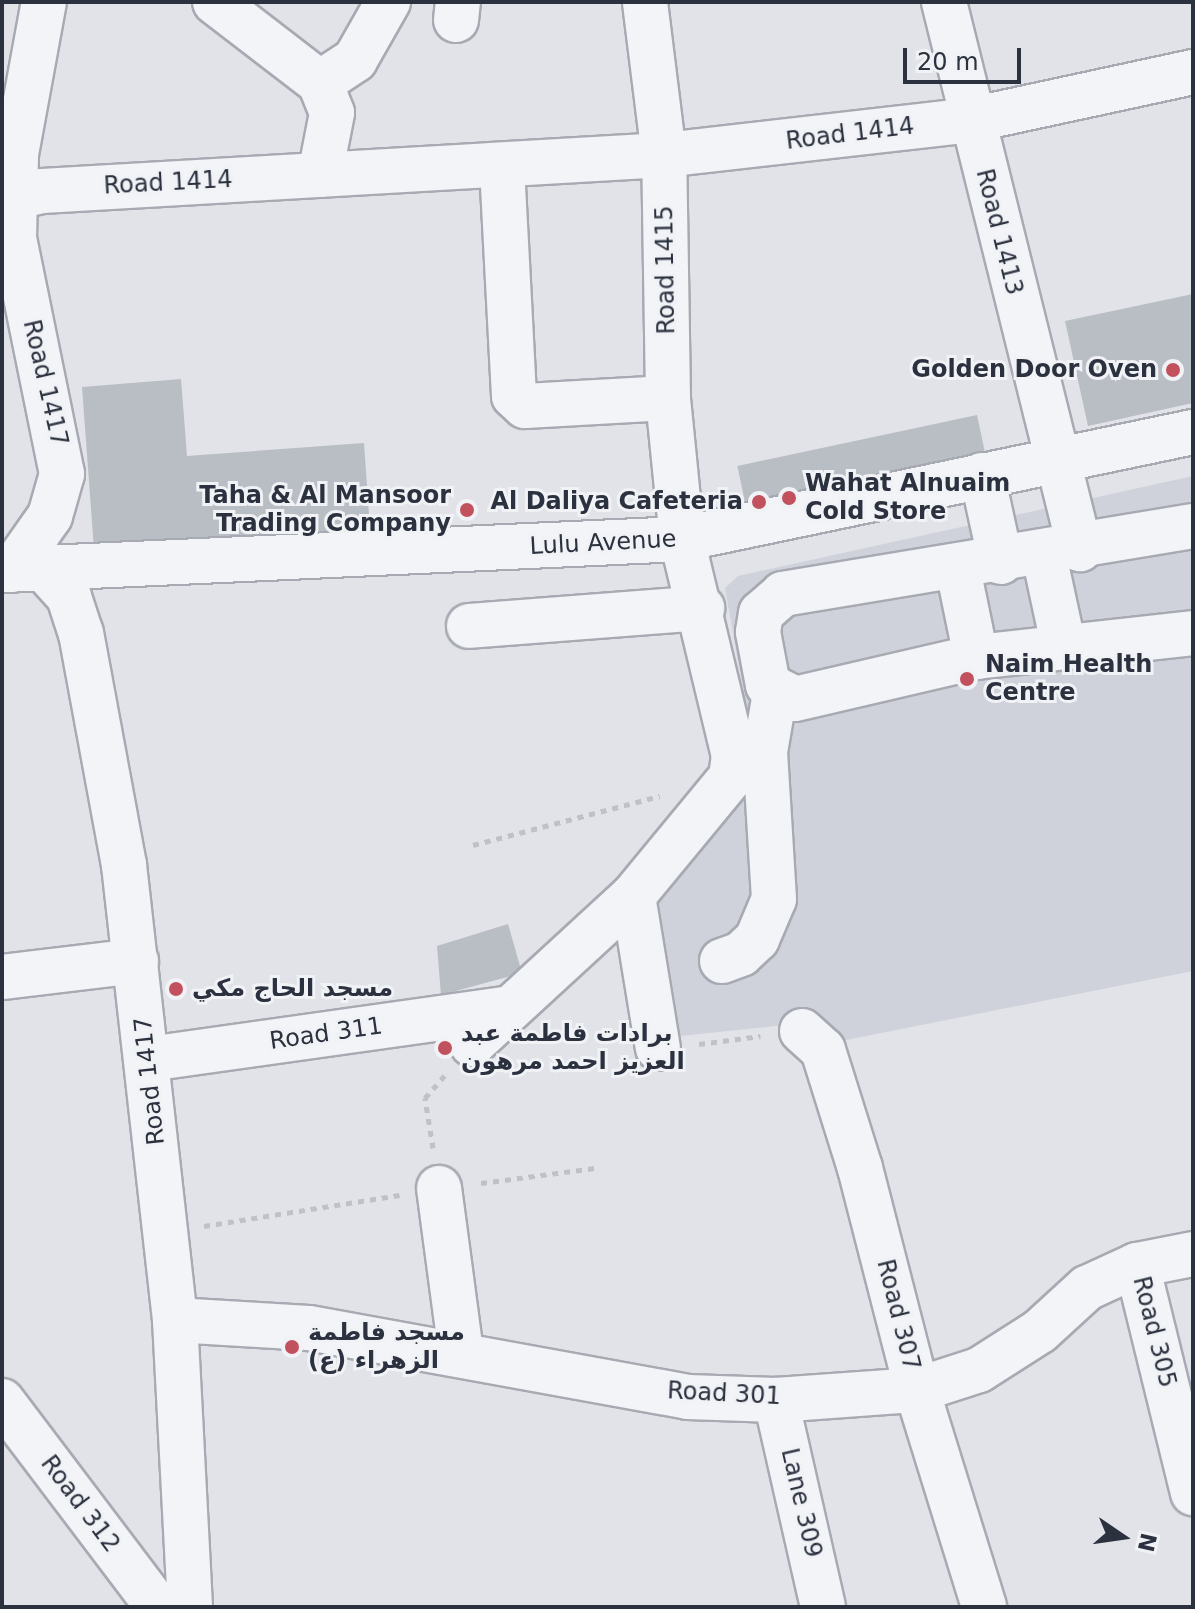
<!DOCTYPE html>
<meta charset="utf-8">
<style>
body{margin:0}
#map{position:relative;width:1195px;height:1609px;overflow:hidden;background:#e1e3e8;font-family:"DejaVu Sans",Vazirmatn,sans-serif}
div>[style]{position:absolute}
.built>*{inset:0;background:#cfd2da}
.building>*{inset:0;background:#b9bdc4;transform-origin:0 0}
.path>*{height:5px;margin-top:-2.5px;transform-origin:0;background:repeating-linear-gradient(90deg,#bfc1c7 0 6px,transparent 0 12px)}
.roads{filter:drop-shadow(2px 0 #a7aab2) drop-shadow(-2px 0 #a7aab2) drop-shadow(0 2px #a7aab2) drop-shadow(0 -2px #a7aab2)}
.minor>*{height:44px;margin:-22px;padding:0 22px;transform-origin:22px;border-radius:22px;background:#f3f4f7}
.dots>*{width:22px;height:22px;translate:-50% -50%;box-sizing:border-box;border:4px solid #f0f2f6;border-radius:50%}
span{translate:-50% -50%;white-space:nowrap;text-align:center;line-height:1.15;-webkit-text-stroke:6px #f0f2f6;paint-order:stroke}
.street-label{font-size:24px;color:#2b313e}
.poi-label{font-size:24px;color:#2b313e;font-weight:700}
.right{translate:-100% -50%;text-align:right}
.left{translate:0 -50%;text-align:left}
.frame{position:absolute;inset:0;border:4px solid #2b313e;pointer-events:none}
.north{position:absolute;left:1083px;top:1497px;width:80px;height:80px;-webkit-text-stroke:6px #f0f2f6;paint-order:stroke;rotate:103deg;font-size:22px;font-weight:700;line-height:32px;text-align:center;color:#2b313e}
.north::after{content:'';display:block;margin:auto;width:28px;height:36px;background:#2b313e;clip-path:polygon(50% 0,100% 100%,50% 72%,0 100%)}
.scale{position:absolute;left:903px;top:48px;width:118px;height:36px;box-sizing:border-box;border:4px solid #2b313e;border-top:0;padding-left:10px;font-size:24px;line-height:28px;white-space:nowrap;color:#2b313e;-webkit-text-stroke:6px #f0f2f6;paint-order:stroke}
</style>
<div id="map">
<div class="built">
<i style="clip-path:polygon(1193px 476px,1193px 971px,836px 1042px,794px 1024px,671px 1037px,651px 902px,749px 794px,757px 770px,725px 588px,738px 576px)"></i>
</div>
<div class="building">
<i style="clip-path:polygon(1193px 294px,1193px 403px,1088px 426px,1065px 321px)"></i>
<i style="clip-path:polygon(181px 379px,187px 456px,364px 443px,370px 529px,94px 549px,82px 387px)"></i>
<i style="left:977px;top:415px;width:47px;height:245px;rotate:78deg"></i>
<i style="clip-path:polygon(508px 924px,522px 973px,441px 995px,437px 946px)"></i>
</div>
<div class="path">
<i style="left:473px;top:845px;width:193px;rotate:-14.7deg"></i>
<i style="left:699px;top:1044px;width:62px;rotate:-7.5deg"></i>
<i style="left:433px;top:1148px;width:51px;rotate:-99.1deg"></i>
<i style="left:425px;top:1098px;width:32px;rotate:-49deg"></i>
<i style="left:481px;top:1183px;width:115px;rotate:-7.5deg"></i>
<i style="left:204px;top:1226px;width:198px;rotate:-9deg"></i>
</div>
<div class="roads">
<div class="minor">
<i style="left:215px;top:2px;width:133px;rotate:37.6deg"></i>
<i style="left:320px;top:83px;width:32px;rotate:68deg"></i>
<i style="left:332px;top:113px;width:63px;rotate:101deg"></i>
<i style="left:944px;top:2px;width:564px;rotate:76.04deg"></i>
<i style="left:456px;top:20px;width:18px;rotate:-84deg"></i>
<i style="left:320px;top:83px;width:42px;rotate:-33.3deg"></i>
<i style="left:355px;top:60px;width:67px;rotate:-60.4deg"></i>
<i style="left:502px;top:167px;width:229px;rotate:87deg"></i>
<i style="left:514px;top:396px;width:15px;rotate:42deg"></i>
<i style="left:525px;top:406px;width:143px;rotate:-3.2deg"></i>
<i style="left:2px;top:200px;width:41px;rotate:-12.7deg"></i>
<i style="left:42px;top:191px;width:623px;rotate:-3.31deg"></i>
<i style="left:664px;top:155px;width:309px;rotate:-6.5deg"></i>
<i style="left:971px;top:120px;width:227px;rotate:-12.2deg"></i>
<i style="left:982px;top:475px;width:89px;rotate:77.7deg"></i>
<i style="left:1193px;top:526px;width:416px;rotate:170.6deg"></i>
<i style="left:783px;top:594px;width:29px;rotate:139deg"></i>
<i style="left:761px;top:613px;width:19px;rotate:99deg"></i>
<i style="left:758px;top:632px;width:54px;rotate:79.3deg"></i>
<i style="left:768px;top:685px;width:30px;rotate:27deg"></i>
<i style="left:795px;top:699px;width:186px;rotate:-13.1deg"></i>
<i style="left:976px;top:657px;width:218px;rotate:-6.3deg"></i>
<i style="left:1044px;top:555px;width:91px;rotate:77.9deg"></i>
<i style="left:958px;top:569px;width:90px;rotate:78.4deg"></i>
<i style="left:2px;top:570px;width:681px;rotate:-2.61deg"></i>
<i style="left:682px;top:539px;width:522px;rotate:-11.83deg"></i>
<i style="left:12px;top:570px;width:66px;rotate:-54.9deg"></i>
<i style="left:50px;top:516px;width:44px;rotate:-74.1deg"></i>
<i style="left:62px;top:474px;width:241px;rotate:-101.5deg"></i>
<i style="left:14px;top:238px;width:84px;rotate:-88.6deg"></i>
<i style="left:16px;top:154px;width:155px;rotate:-79.6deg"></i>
<i style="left:45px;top:570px;width:36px;rotate:48deg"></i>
<i style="left:69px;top:597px;width:38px;rotate:72deg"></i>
<i style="left:81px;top:633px;width:236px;rotate:79.5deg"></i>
<i style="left:124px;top:865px;width:458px;rotate:83.6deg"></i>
<i style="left:175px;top:1320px;width:287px;rotate:87deg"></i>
<i style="left:469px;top:626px;width:234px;rotate:-4.4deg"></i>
<i style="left:633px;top:896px;width:154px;rotate:80.7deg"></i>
<i style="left:722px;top:961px;width:20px;rotate:-20deg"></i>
<i style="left:741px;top:954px;width:22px;rotate:-43deg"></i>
<i style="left:757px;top:939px;width:43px;rotate:-67deg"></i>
<i style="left:774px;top:899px;width:147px;rotate:-93.5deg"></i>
<i style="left:765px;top:752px;width:60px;rotate:-80.4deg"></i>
<i style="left:2px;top:977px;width:135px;rotate:-6.8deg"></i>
<i style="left:802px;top:1031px;width:28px;rotate:42deg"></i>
<i style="left:823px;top:1050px;width:124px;rotate:72.6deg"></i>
<i style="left:860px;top:1168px;width:229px;rotate:75.6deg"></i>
<i style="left:917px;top:1390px;width:227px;rotate:72.8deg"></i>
<i style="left:472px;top:1044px;width:219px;rotate:-42.6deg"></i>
<i style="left:633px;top:896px;width:154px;rotate:-50.5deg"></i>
<i style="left:731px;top:777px;width:21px;rotate:-82deg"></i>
<i style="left:734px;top:756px;width:223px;rotate:-103.5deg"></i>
<i style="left:682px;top:539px;width:142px;rotate:-95.7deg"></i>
<i style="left:668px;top:398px;width:243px;rotate:-90.9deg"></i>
<i style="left:664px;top:155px;width:154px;rotate:-97.1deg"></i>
<i style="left:149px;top:1059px;width:358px;rotate:-8deg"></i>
<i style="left:439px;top:1188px;width:166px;rotate:82.4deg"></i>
<i style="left:1137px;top:1265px;width:235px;rotate:76.2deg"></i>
<i style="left:175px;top:1320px;width:134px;rotate:3.4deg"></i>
<i style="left:309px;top:1328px;width:385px;rotate:10.3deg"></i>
<i style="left:688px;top:1397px;width:88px;rotate:2deg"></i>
<i style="left:776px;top:1400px;width:141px;rotate:-4.1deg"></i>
<i style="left:917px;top:1390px;width:65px;rotate:-17.9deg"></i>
<i style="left:979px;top:1370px;width:72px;rotate:-32.6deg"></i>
<i style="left:1040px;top:1331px;width:64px;rotate:-42.5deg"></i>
<i style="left:1087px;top:1288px;width:55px;rotate:-24.7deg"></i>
<i style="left:1137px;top:1265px;width:57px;rotate:-11.1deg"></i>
<i style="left:776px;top:1400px;width:212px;rotate:77.2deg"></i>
<i style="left:2px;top:1401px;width:258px;rotate:52.9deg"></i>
</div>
</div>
<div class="dots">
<i style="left:1173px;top:370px;background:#c2515e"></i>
<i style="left:789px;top:498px;background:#c2515e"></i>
<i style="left:759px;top:502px;background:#c2515e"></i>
<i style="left:467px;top:510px;background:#c2515e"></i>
<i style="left:967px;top:679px;background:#c2515e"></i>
<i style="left:176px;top:989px;background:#c2515e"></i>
<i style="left:445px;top:1048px;background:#c2515e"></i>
<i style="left:292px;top:1347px;background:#c2515e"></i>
</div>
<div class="street-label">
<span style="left:850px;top:134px;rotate:-7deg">Road 1414</span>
<span style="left:168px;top:183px;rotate:-3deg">Road 1414</span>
<span style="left:999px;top:232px;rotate:76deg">Road 1413</span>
<span style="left:666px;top:270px;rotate:-91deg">Road 1415</span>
<span style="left:45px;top:383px;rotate:77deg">Road 1417</span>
<span style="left:603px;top:543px;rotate:-3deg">Lulu Avenue</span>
<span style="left:326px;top:1034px;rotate:-8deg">Road 311</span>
<span style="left:150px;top:1081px;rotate:-96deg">Road 1417</span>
<span style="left:898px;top:1315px;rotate:76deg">Road 307</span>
<span style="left:1154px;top:1332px;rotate:76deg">Road 305</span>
<span style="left:724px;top:1394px;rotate:3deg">Road 301</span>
<span style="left:801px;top:1503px;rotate:77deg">Lane 309</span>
<span style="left:80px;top:1504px;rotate:53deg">Road 312</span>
</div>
<div class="poi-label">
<span class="right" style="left:1157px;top:370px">Golden Door Oven</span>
<span class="left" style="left:805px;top:498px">Wahat Alnuaim<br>Cold Store</span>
<span class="right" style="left:451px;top:510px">Taha &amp; Al Mansoor<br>Trading Company</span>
<span class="right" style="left:743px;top:502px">Al Daliya Cafeteria</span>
<span class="left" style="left:985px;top:679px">Naim Health<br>Centre</span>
<span class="left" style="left:192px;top:989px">مسجد الحاج مكي</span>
<span class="left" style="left:461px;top:1048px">برادات فاطمة عبد<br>العزيز احمد مرهون</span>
<span class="left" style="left:308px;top:1347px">مسجد فاطمة<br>الزهراء (ع)</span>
</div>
<div class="frame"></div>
<div class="north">N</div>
<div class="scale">20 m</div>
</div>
